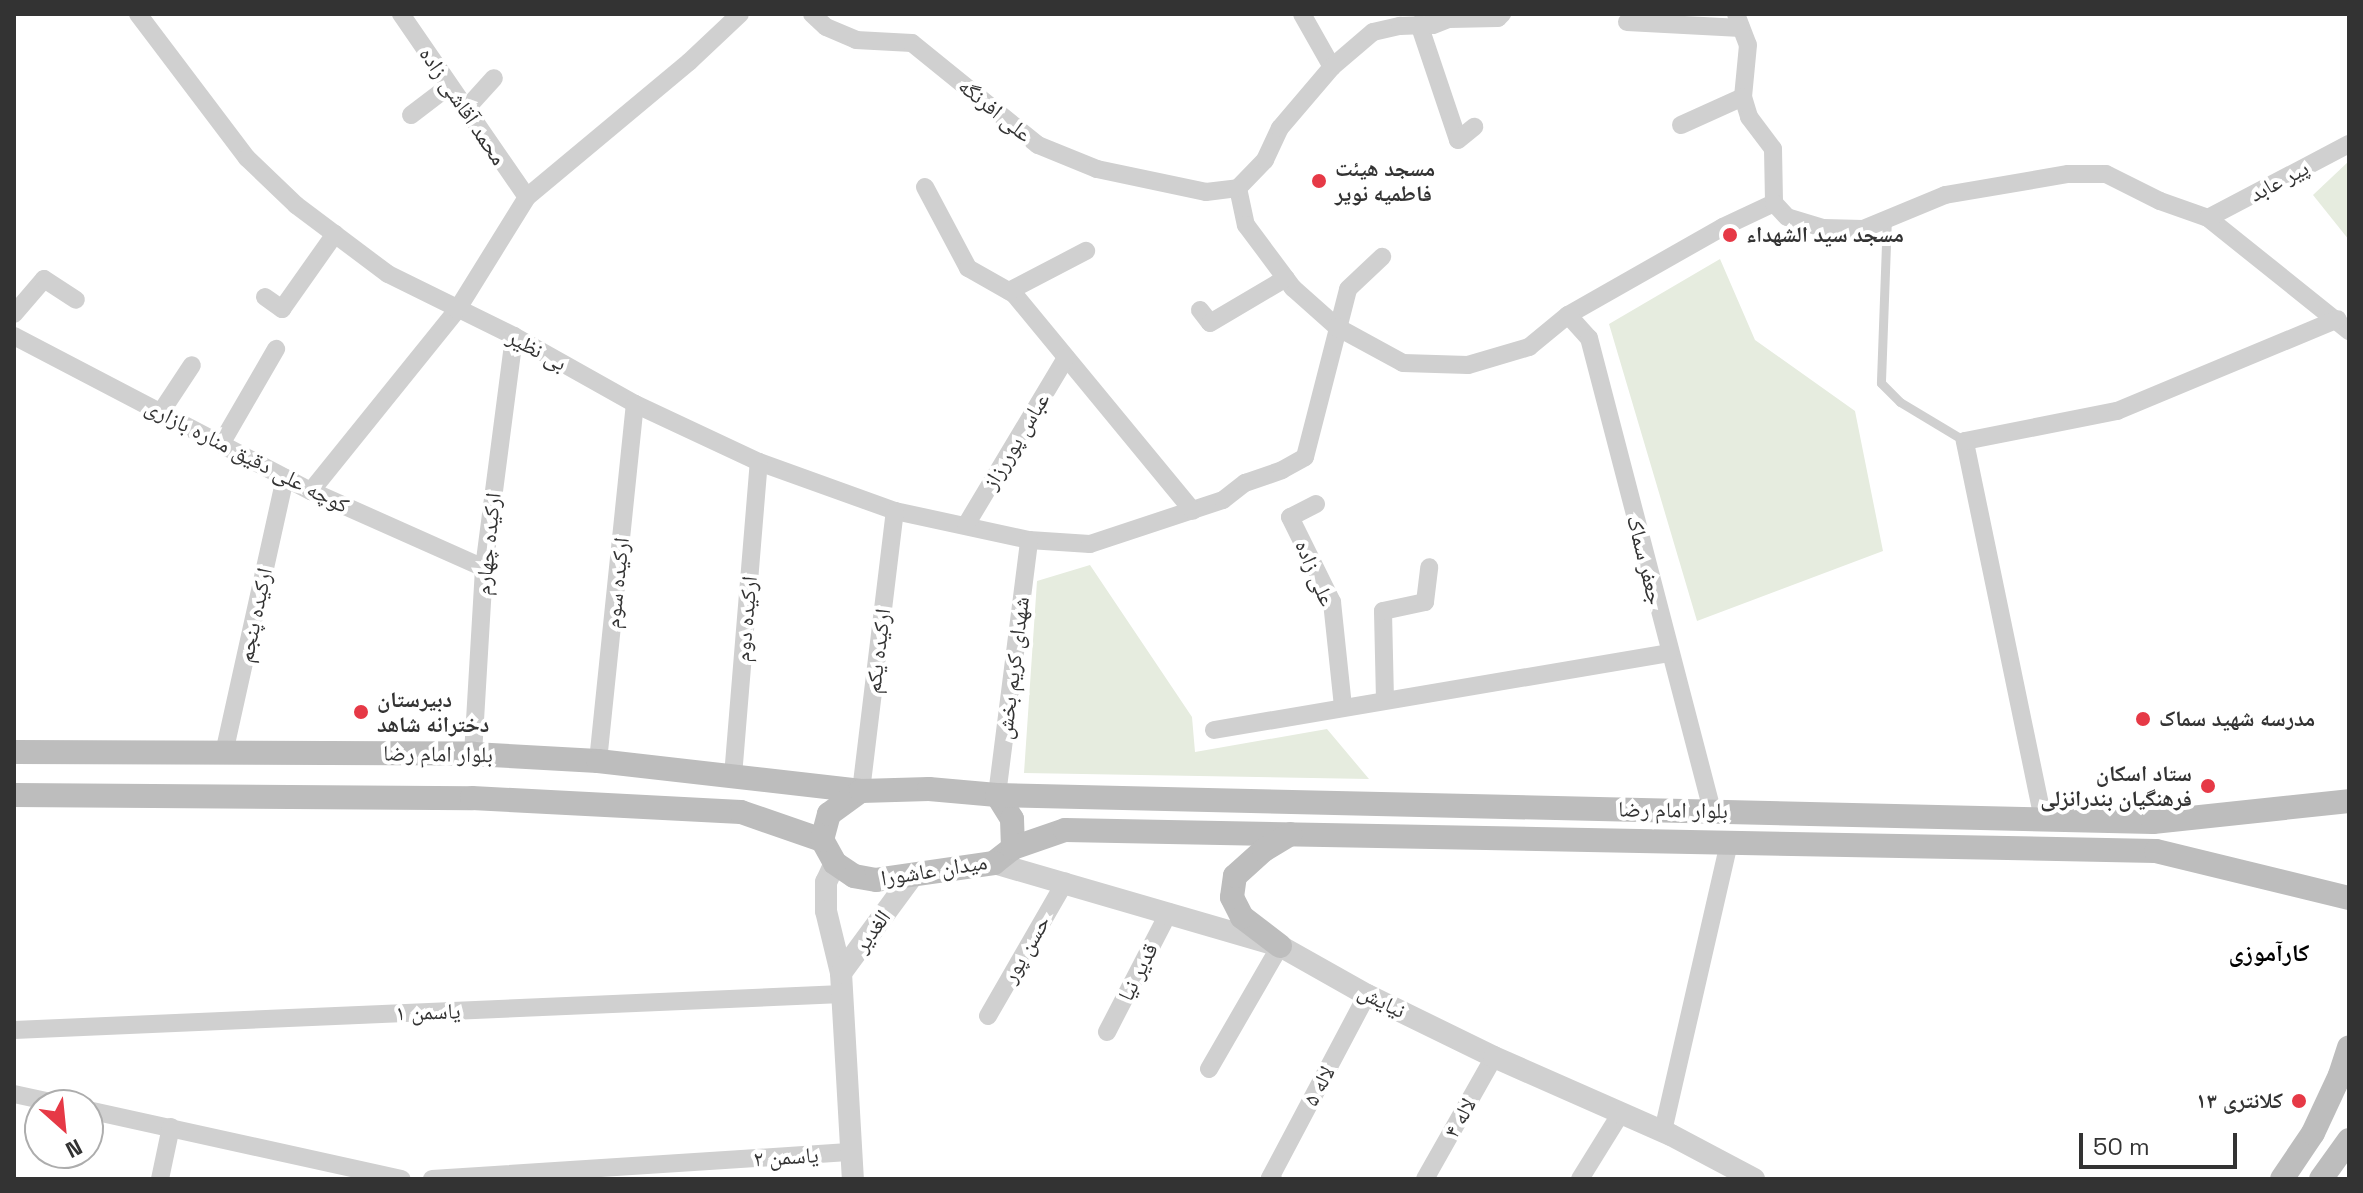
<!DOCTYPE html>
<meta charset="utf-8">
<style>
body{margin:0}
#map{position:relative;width:2363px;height:1193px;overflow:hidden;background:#fff;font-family:"Space Grotesk","Noto Naskh Arabic",sans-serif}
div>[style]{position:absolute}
.green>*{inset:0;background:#e6ecdf}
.service>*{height:9px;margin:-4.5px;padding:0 4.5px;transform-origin:4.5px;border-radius:4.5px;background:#d0d0d0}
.minor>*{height:18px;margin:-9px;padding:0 9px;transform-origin:9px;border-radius:9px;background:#d0d0d0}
.tertiary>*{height:22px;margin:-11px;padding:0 11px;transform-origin:11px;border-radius:11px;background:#d0d0d0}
.secondary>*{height:24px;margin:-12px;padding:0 12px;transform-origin:12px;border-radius:12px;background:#bdbdbd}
.dots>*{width:22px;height:22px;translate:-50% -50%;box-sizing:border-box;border:4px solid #fff;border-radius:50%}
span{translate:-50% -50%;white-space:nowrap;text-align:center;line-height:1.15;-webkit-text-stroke:8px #fff;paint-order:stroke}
.street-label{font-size:22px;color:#333}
.poi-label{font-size:22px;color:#333;font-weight:700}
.left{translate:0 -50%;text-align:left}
.right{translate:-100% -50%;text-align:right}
.neighbourhood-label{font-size:24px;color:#000;font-weight:700}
.frame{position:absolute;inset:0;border:16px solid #333;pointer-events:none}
.north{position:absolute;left:24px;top:1089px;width:80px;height:80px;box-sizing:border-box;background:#fff;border:2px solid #adadad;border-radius:50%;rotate:153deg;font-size:22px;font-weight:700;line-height:32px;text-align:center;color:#333}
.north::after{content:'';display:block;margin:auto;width:28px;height:36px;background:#e63946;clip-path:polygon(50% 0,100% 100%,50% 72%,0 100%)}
.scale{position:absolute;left:2079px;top:1133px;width:158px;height:36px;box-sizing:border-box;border:4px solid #333;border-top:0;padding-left:10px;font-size:24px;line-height:28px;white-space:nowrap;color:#333;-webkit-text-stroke:6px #fff;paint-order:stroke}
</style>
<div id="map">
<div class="green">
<i style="clip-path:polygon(2349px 161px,2349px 240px,2313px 195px)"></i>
<i style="clip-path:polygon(1720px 259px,1755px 340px,1855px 411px,1883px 551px,1697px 621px,1609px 324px)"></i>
<i style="clip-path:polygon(1090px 565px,1192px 717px,1195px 752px,1327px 729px,1369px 779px,1024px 773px,1037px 581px)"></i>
</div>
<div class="service">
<i style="left:1887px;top:217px;width:166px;rotate:92.1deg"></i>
<i style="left:1881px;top:383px;width:27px;rotate:45deg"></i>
<i style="left:1900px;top:402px;width:76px;rotate:31deg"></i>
</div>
<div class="minor">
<i style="left:138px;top:14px;width:181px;rotate:52.9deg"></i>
<i style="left:247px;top:158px;width:68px;rotate:43.8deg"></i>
<i style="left:296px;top:205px;width:115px;rotate:36.9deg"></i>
<i style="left:388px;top:274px;width:140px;rotate:26.2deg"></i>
<i style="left:514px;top:336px;width:139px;rotate:29.3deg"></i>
<i style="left:635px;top:404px;width:137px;rotate:25.1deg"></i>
<i style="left:759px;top:462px;width:145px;rotate:19.8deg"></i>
<i style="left:895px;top:511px;width:137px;rotate:12.2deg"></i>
<i style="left:1029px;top:540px;width:61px;rotate:3.8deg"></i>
<i style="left:1090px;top:544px;width:140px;rotate:-18.3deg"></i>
<i style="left:1223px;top:500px;width:28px;rotate:-38deg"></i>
<i style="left:1245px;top:483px;width:39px;rotate:-19deg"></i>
<i style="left:1282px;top:470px;width:26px;rotate:-29deg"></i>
<i style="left:1305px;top:457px;width:173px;rotate:-75.6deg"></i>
<i style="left:1348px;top:289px;width:47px;rotate:-43.3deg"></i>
<i style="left:401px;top:14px;width:222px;rotate:55.5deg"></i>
<i style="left:812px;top:14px;width:19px;rotate:43deg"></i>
<i style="left:826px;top:27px;width:33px;rotate:23deg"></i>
<i style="left:856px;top:40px;width:56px;rotate:3.1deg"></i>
<i style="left:912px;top:43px;width:162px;rotate:39deg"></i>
<i style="left:1038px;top:145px;width:64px;rotate:22.1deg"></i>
<i style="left:1097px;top:169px;width:111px;rotate:11.9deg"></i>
<i style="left:1206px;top:192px;width:32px;rotate:-7deg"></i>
<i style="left:1302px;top:14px;width:61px;rotate:60.5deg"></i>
<i style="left:1736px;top:14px;width:33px;rotate:69deg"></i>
<i style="left:1748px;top:45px;width:52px;rotate:95.5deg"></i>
<i style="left:1743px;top:97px;width:21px;rotate:73deg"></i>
<i style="left:1749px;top:117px;width:40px;rotate:53deg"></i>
<i style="left:1773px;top:149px;width:54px;rotate:88.9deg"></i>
<i style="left:1627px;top:22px;width:114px;rotate:3deg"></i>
<i style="left:1419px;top:24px;width:122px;rotate:71.4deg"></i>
<i style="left:1458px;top:140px;width:21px;rotate:-39deg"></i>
<i style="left:465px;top:110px;width:43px;rotate:-47.8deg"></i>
<i style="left:411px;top:115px;width:48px;rotate:-37.3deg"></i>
<i style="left:1681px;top:125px;width:68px;rotate:-24.3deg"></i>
<i style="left:925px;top:187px;width:92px;rotate:62deg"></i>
<i style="left:968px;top:268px;width:53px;rotate:29.5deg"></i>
<i style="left:1014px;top:294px;width:281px;rotate:50.5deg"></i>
<i style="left:1238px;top:188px;width:38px;rotate:78deg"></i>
<i style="left:1246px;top:225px;width:79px;rotate:53.3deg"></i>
<i style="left:1293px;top:288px;width:59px;rotate:41.6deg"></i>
<i style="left:1337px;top:327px;width:75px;rotate:28.6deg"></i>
<i style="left:1403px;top:363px;width:65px;rotate:1.8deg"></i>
<i style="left:1468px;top:365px;width:64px;rotate:-16.4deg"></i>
<i style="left:1529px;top:347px;width:50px;rotate:-39.4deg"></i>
<i style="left:1568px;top:315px;width:178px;rotate:-29.6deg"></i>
<i style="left:1723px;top:227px;width:56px;rotate:-25.2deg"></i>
<i style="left:1774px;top:203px;width:19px;rotate:47deg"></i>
<i style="left:1787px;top:217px;width:38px;rotate:17deg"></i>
<i style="left:1823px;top:228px;width:40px;rotate:1.4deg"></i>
<i style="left:1863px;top:229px;width:89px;rotate:-22.5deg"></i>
<i style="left:1945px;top:195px;width:125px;rotate:-9.7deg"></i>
<i style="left:2068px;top:174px;width:38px"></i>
<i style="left:2106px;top:174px;width:60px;rotate:26.6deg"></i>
<i style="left:2160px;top:201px;width:51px;rotate:19.5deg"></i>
<i style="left:2208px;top:218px;width:181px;rotate:38.7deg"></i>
<i style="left:1238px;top:188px;width:39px;rotate:-46deg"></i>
<i style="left:1265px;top:160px;width:35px;rotate:-65deg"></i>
<i style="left:1280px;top:128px;width:80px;rotate:-49.6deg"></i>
<i style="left:1332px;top:67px;width:54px;rotate:-40.5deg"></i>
<i style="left:1373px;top:32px;width:28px;rotate:-13deg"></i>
<i style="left:1400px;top:26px;width:33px;rotate:-2deg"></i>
<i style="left:1433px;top:25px;width:17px;rotate:-21deg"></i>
<i style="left:1449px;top:19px;width:49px;rotate:-1.2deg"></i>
<i style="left:1498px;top:18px;width:6px;rotate:-45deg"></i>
<i style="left:2208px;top:218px;width:159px;rotate:-27.7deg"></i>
<i style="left:1009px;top:291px;width:87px;rotate:-27.5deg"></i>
<i style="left:265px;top:297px;width:21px;rotate:35deg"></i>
<i style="left:282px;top:309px;width:92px;rotate:-54.8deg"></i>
<i style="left:1200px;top:310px;width:16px;rotate:52deg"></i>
<i style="left:1210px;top:323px;width:88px;rotate:-30.6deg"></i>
<i style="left:14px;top:314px;width:46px;rotate:-49.4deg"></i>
<i style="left:44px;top:279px;width:38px;rotate:33deg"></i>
<i style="left:1568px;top:315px;width:31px;rotate:48deg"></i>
<i style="left:1589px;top:338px;width:489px;rotate:75.4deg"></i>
<i style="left:14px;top:336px;width:335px;rotate:27.6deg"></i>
<i style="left:311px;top:491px;width:189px;rotate:24deg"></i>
<i style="left:161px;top:412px;width:56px;rotate:-56.6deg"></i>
<i style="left:221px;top:444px;width:110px;rotate:-59.9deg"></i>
<i style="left:311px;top:491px;width:233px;rotate:-51.1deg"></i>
<i style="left:457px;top:310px;width:133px;rotate:-58.2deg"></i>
<i style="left:527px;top:197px;width:211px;rotate:-39.8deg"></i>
<i style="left:689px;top:62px;width:70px;rotate:-43.3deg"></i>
<i style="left:1316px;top:504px;width:29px;rotate:153deg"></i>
<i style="left:1290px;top:517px;width:95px;rotate:63.7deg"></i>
<i style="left:1332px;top:602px;width:106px;rotate:84deg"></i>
<i style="left:966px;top:525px;width:195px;rotate:-59.1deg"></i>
<i style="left:1385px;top:700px;width:89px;rotate:-91.3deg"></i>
<i style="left:1383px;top:611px;width:43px;rotate:-12.1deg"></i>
<i style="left:1425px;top:602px;width:35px;rotate:-83deg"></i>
<i style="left:1214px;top:730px;width:461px;rotate:-9.6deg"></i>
<i style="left:224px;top:753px;width:282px;rotate:-77.5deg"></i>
<i style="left:473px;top:754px;width:186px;rotate:-86.6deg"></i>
<i style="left:484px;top:568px;width:234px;rotate:-82.6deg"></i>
<i style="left:598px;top:761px;width:359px;rotate:-84.1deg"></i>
<i style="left:733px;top:776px;width:315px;rotate:-85.3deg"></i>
<i style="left:861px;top:791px;width:282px;rotate:-83.1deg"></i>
<i style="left:997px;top:795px;width:257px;rotate:-82.8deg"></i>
<i style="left:2043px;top:819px;width:386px;rotate:-101.7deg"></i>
<i style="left:1965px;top:441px;width:155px;rotate:-11.2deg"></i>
<i style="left:2117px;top:411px;width:239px;rotate:-22.6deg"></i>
<i style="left:988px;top:1016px;width:155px;rotate:-60.1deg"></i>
<i style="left:14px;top:1030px;width:829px;rotate:-2.49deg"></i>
<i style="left:1107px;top:1032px;width:135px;rotate:-62.7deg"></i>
<i style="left:1209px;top:1069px;width:142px;rotate:-60deg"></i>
<i style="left:14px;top:1094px;width:52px;rotate:12.2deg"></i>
<i style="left:88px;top:1110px;width:321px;rotate:12.4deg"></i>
<i style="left:1663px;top:1131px;width:295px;rotate:-77.1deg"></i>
<i style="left:160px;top:1179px;width:53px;rotate:-78.1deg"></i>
<i style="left:432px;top:1179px;width:421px;rotate:-3.7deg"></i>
<i style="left:1273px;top:1179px;width:3px;rotate:-162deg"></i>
<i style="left:1270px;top:1178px;width:207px;rotate:-62.1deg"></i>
<i style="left:1425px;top:1179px;width:140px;rotate:-60.5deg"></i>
<i style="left:1580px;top:1179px;width:78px;rotate:-58.2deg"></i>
</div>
<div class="tertiary">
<i style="left:835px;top:863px;width:21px;rotate:115deg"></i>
<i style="left:826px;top:882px;width:29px;rotate:90deg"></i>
<i style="left:826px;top:911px;width:64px;rotate:76.4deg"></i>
<i style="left:841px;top:973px;width:206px;rotate:86.7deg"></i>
<i style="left:994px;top:863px;width:298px;rotate:16.2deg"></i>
<i style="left:1280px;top:946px;width:100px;rotate:29.4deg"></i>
<i style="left:1367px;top:995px;width:141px;rotate:26deg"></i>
<i style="left:1494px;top:1057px;width:193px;rotate:23.8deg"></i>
<i style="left:1671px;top:1135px;width:94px;rotate:27.9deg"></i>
<i style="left:841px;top:973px;width:122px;rotate:-53.7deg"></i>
</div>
<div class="secondary">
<i style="left:14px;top:752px;width:459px;rotate:0.2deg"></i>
<i style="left:473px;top:754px;width:125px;rotate:3.2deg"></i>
<i style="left:598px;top:761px;width:265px;rotate:6.5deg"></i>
<i style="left:14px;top:795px;width:458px;rotate:0.4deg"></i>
<i style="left:472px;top:798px;width:269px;rotate:3deg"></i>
<i style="left:741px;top:812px;width:86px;rotate:19.1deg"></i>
<i style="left:997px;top:795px;width:28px;rotate:58deg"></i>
<i style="left:1012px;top:819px;width:29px;rotate:88deg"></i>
<i style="left:1013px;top:848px;width:24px;rotate:142deg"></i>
<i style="left:994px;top:863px;width:119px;rotate:171.8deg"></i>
<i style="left:876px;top:880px;width:22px;rotate:-170deg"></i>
<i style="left:854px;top:876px;width:23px;rotate:-146deg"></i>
<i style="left:835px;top:863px;width:26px;rotate:-119deg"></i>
<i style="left:822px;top:840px;width:27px;rotate:-75deg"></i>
<i style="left:829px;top:814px;width:39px;rotate:-36deg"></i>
<i style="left:861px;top:791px;width:68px;rotate:-1.7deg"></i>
<i style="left:929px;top:789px;width:68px;rotate:5deg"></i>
<i style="left:997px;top:795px;width:1156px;rotate:1.34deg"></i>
<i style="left:2153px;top:822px;width:197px;rotate:-6.1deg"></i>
<i style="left:1013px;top:848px;width:55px;rotate:-19.1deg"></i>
<i style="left:1065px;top:830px;width:1091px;rotate:1.1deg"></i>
<i style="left:2156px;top:851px;width:199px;rotate:13.7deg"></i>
<i style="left:1280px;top:946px;width:48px;rotate:-142.7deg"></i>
<i style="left:1242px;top:917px;width:22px;rotate:-117deg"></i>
<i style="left:1232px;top:897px;width:21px;rotate:-82deg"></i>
<i style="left:1235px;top:876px;width:39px;rotate:-42deg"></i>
<i style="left:1264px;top:850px;width:31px;rotate:-31deg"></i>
<i style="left:2282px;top:1179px;width:55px;rotate:-56deg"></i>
<i style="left:2313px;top:1133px;width:64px;rotate:-65deg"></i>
<i style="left:2340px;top:1075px;width:29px;rotate:-72deg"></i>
<i style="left:2321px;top:1179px;width:48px;rotate:-54.3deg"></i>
</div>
<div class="dots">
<i style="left:1319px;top:181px;background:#e63946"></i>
<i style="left:1730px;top:235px;background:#e63946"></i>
<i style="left:361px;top:712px;background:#e63946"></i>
<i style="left:2143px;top:719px;background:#e63946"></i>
<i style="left:2208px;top:786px;background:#e63946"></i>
<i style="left:2299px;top:1101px;background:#e63946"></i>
</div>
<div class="street-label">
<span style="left:463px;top:106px;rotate:56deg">محمد آقاشی زاده</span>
<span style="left:995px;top:110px;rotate:39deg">علی افرنگه</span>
<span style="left:2279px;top:181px;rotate:-28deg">پیر عابد</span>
<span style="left:537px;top:350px;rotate:28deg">بی نظیر</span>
<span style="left:1016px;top:441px;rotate:-59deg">عباس پوررزاز</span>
<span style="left:247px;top:456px;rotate:27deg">کوچه علی دقیق مناره بازاری</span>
<span style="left:488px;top:544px;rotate:-84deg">ارکیده چهارم</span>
<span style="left:1645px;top:560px;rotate:76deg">جعفر سماک</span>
<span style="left:1315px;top:573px;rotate:67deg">علی زاده</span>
<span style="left:617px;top:583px;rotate:-84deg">ارکیده سوم</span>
<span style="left:255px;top:615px;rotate:-78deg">ارکیده پنجم</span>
<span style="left:746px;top:619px;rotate:-85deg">ارکیده دوم</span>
<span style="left:878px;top:651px;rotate:-83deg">ارکیده یکم</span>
<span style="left:1013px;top:668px;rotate:-83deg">شهدای کریم بخش</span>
<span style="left:438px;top:754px;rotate:1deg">بلوار امام رضا</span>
<span style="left:1673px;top:810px;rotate:1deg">بلوار امام رضا</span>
<span style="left:934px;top:870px;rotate:-9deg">میدان عاشورا</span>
<span style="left:872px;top:931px;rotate:-54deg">الغدیر</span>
<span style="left:1026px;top:949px;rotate:-60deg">حسن پور</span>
<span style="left:1138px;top:972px;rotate:-63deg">قدیر نیا</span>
<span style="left:1382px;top:1001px;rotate:27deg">نیایش</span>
<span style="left:428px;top:1012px;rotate:-2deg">یاسمن ۱</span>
<span style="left:1319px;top:1086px;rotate:-62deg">لاله ۵</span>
<span style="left:1460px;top:1118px;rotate:-61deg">لاله ۴</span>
<span style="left:786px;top:1157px;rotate:-4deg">یاسمن ۲</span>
</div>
<div class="poi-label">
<span class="left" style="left:1335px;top:181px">مسجد هیئت<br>فاطمیه نویر</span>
<span class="left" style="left:1746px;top:235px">مسجد سید الشهداء</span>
<span class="left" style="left:377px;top:712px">دبیرستان<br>دخترانه شاهد</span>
<span class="left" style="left:2159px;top:719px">مدرسه شهید سماک</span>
<span class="right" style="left:2192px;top:786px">ستاد اسکان<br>فرهنگیان بندرانزلی</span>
<span class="right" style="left:2283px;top:1101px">کلانتری ۱۳</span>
</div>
<div class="neighbourhood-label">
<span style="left:2269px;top:953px">کارآموزی</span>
</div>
<div class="frame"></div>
<div class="north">N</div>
<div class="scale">50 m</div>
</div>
